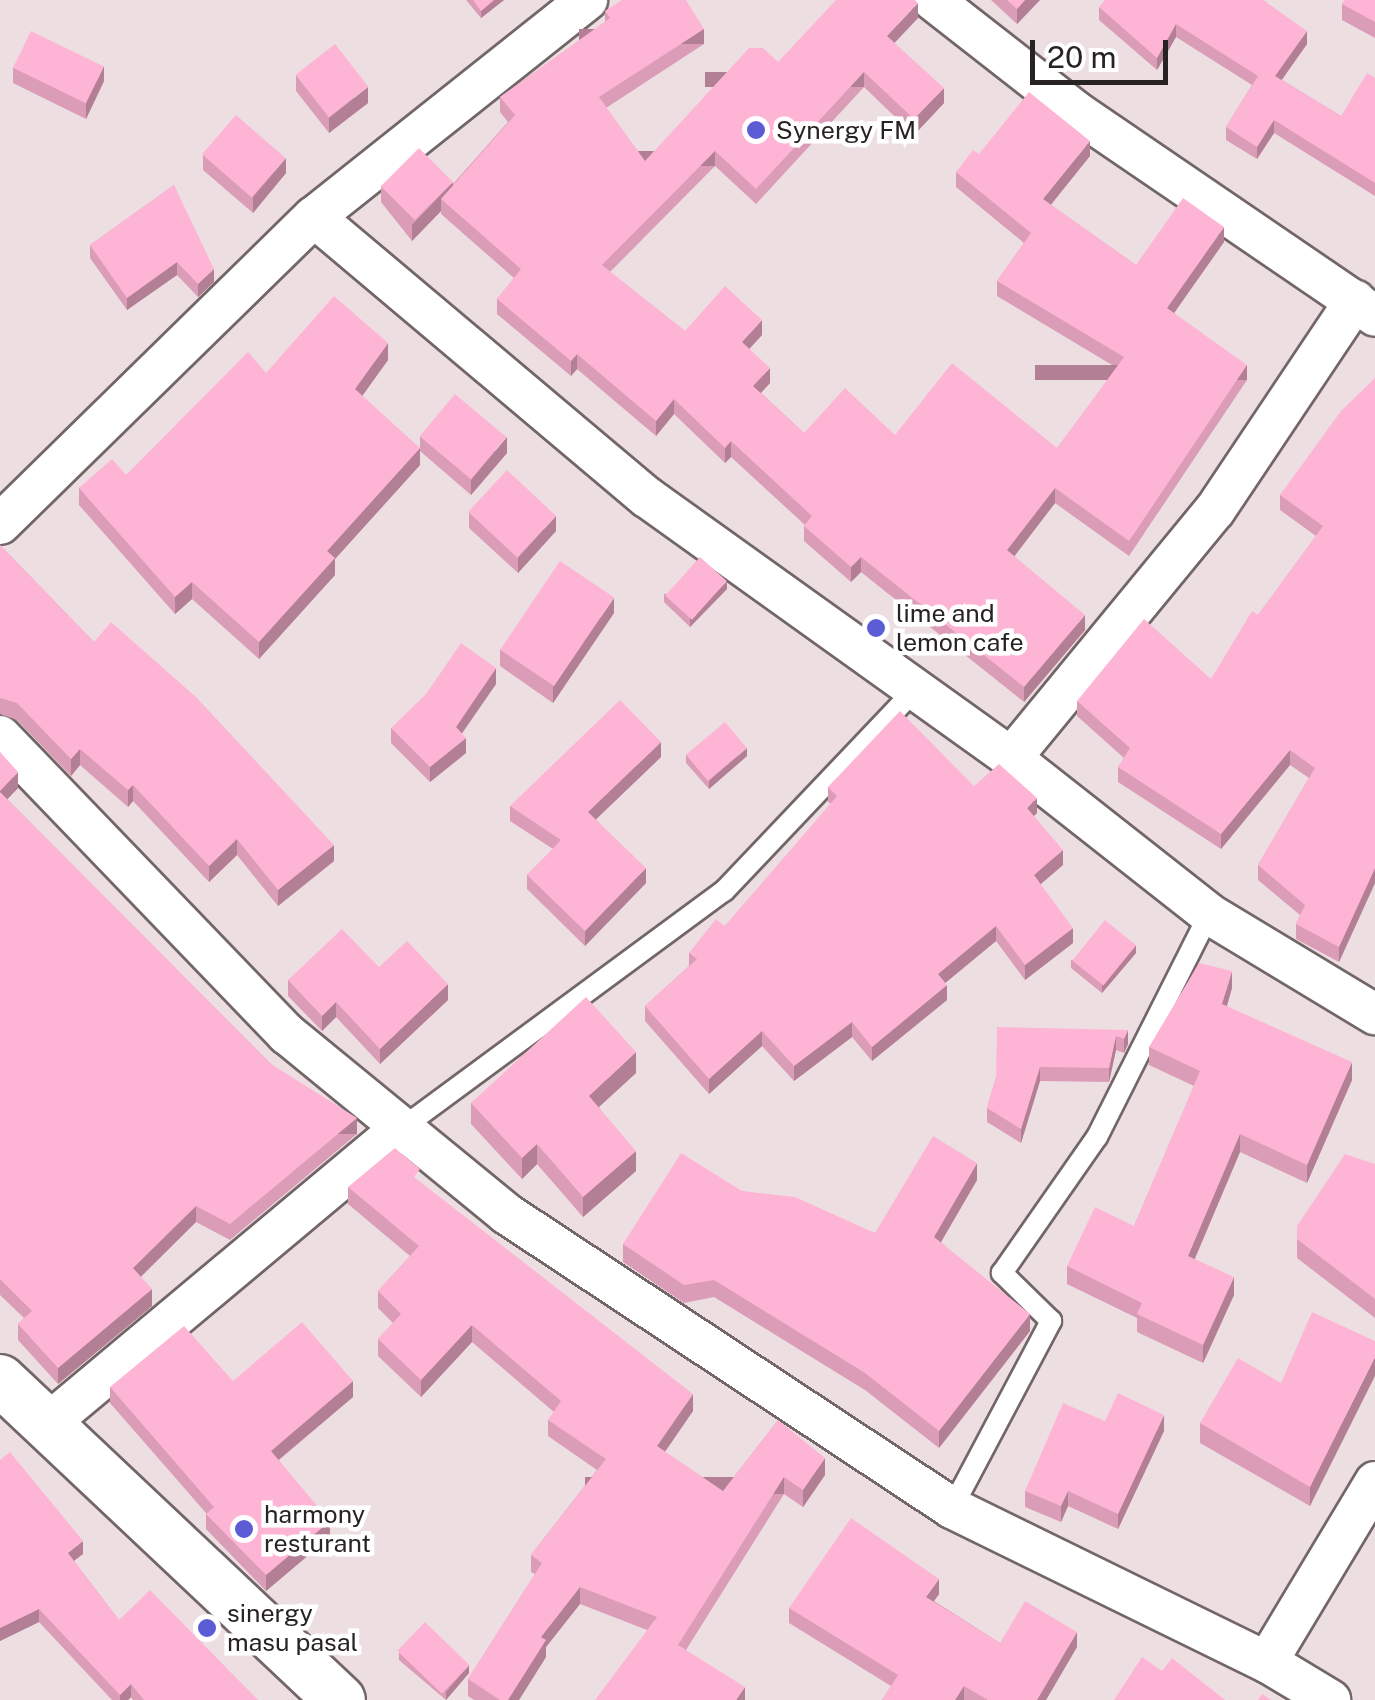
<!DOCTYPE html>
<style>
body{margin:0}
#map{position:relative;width:1375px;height:1700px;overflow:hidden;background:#eddfe1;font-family:"Public Sans",sans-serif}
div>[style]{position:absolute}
.roads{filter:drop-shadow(2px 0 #726667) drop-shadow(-2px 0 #726667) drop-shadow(0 2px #726667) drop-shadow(0 -2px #726667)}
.service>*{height:20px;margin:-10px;padding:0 10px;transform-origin:10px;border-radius:10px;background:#fff}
.minor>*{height:40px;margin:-20px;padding:0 20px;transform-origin:20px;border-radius:20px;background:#fff}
.tertiary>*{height:50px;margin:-25px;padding:0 25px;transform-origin:25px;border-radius:25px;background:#fff}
.wall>*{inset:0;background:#da9cb7}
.shaded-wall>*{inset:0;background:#b27f95;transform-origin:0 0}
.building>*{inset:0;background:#feb5d5;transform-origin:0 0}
.dots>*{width:28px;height:28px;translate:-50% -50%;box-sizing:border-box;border:5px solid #fff;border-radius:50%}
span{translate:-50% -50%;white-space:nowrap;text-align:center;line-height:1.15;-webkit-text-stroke:9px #fff;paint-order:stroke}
.poi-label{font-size:25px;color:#282323}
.left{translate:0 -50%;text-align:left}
.scale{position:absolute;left:1030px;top:40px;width:138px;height:45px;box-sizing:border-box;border:5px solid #282323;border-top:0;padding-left:12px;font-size:30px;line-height:35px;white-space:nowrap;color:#282323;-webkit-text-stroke:8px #fff;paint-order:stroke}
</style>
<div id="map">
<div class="roads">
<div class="service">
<i style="left:402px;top:1128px;width:400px;rotate:-36.4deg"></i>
<i style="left:724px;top:891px;width:279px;rotate:-46.5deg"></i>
<i style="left:952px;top:1508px;width:212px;rotate:-62.1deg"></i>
<i style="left:1051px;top:1321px;width:69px;rotate:-135.6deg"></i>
<i style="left:1002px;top:1273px;width:166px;rotate:-55.1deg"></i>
<i style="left:1097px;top:1137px;width:250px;rotate:-63.3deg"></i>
</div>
<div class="minor">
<i style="left:933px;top:0;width:180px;rotate:38deg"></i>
<i style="left:1075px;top:111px;width:363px;rotate:34.3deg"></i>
<i style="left:314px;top:217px;width:436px;rotate:40.1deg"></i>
<i style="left:648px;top:498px;width:447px;rotate:35.6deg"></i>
<i style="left:1011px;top:758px;width:252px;rotate:38.2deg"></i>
<i style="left:1209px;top:914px;width:194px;rotate:31.1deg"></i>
<i style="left:0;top:524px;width:439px;rotate:-44.4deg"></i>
<i style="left:314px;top:217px;width:349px;rotate:-38.5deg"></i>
<i style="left:0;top:736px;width:414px;rotate:46.1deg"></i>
<i style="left:287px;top:1034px;width:284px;rotate:39.3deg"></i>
<i style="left:507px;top:1214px;width:533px;rotate:33.45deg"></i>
<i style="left:952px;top:1508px;width:351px;rotate:26.1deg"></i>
<i style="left:1267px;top:1662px;width:74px;rotate:31.1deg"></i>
<i style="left:1011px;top:758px;width:321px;rotate:-50.6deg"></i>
<i style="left:1215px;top:510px;width:252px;rotate:-56.2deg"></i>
<i style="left:45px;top:1426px;width:465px;rotate:-39.9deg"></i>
<i style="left:1267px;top:1662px;width:210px;rotate:-59deg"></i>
</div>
<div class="tertiary">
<i style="left:0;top:1380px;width:467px;rotate:43.3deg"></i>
</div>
</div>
<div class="wall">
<i style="clip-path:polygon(466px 0,504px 0,481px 18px)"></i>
<i style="clip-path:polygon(991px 0,1040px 0,1017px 24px)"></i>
<i style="clip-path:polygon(1375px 0,1375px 38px,1342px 20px,1342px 4px)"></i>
<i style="clip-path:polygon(1265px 1px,1307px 44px,1282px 80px,1341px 116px,1375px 78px,1375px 196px,1274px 133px,1257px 159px,1226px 140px,1226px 127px,1252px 85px,1176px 37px,1157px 70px,1099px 20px,1099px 7px)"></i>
<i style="clip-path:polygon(605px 11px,704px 44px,606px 108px,645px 161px,778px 62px,918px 18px,894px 43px,944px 103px,914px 135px,864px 87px,756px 204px,715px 166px,610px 272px,685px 331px,762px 335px,749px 349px,770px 383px,761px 393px,804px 433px,895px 435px,1057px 448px,1117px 368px,997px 296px,997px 281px,1024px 243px,956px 187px,956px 172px,979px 154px,1090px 156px,1051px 205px,1136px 265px,1224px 242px,1174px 313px,1247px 380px,1129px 556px,1055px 503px,1014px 556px,1085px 630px,1024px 702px,861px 572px,851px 582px,804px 541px,804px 526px,805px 525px,731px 457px,725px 463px,674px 414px,656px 436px,577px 369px,571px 376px,497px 314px,497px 299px,514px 278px,441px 214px,441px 211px,412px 241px,381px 202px,381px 186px,453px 184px,508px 122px,500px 112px,500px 97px,605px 22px)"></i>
<i style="clip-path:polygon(13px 68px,104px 81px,86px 119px,13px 83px)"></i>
<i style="clip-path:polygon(296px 75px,368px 103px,329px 133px,296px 91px)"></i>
<i style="clip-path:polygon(203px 155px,286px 173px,253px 213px,203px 170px)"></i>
<i style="clip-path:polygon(174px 185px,214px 282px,198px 297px,177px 275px,127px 310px,90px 258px,90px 245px)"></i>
<i style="clip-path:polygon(388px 360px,362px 396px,420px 465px,335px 559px,335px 575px,259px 659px,192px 599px,175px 614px,79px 505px,79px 488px,126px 475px,266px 373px)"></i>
<i style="clip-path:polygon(1375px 378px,1375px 883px,1339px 962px,1296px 939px,1296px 924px,1300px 915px,1258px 880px,1258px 865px,1309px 778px,1290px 765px,1221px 849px,1118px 782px,1118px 767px,1124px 758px,1077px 716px,1077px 701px,1211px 679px,1316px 536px,1280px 510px,1280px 495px)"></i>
<i style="clip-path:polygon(420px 436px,507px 453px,471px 495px,420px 451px)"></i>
<i style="clip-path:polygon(469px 512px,556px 531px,518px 573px,469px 528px)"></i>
<i style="clip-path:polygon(0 545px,94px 642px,334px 861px,278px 906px,237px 855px,209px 882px,133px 801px,128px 807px,80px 765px,71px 776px,17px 720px,0 714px)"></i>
<i style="clip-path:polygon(727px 589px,690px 627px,664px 602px,664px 594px)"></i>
<i style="clip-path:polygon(614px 613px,553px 703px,500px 666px,500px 650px)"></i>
<i style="clip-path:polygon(496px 684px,462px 733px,466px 753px,430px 782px,391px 743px,391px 728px)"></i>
<i style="clip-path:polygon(0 752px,18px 788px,7px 799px,271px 1064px,357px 1134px,230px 1240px,196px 1222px,141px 1277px,152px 1306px,58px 1384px,18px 1340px,18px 1324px,24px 1318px,0 1295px)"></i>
<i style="clip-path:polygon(686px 755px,747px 756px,709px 789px,686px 763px)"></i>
<i style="clip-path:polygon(661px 757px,596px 819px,646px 883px,585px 946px,527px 889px,527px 875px,553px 849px,510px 821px,510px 806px)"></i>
<i style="clip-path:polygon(974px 786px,1037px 813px,1034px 816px,1063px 865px,1040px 884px,1073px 943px,1025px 980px,996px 941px,945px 983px,947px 1000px,872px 1061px,852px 1037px,794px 1081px,762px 1046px,709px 1094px,645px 1021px,645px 1006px,689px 966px,689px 953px,725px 926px,831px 804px,828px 802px,828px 787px)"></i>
<i style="clip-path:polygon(1136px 953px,1102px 993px,1071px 968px,1071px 960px)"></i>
<i style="clip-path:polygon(379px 967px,448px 1000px,380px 1064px,336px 1017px,322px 1031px,288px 996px,288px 980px)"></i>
<i style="clip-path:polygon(1232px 988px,1227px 1006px,1352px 1080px,1307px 1183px,1240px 1152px,1195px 1259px,1234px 1295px,1203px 1363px,1137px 1332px,1137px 1318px,1067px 1284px,1067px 1266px,1134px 1226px,1194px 1086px,1149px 1065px,1149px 1047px)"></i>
<i style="clip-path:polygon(1128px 1030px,1128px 1044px,1124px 1053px,1116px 1050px,1109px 1082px,1040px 1081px,1021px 1143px,987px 1122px,987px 1108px,996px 1077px)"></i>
<i style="clip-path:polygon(636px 1073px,599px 1107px,636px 1171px,583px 1217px,537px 1164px,522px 1179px,471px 1124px,471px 1103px)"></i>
<i style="clip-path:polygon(1375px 1164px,1375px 1318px,1297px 1258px,1297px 1226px)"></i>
<i style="clip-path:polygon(977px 1180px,941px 1242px,1030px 1331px,939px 1448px,865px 1390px,714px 1297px,684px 1303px,623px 1262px,623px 1244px,742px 1191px,875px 1233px)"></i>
<i style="clip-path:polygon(420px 1182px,693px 1411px,665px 1452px,723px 1491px,778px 1420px,825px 1475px,803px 1507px,784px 1494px,686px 1650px,745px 1700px,647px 1630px,580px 1604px,546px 1647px,546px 1657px,519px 1700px,474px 1700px,468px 1696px,468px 1679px,535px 1574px,531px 1572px,531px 1555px,597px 1470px,548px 1436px,548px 1420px,554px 1412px,472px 1342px,421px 1397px,378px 1356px,378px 1339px,393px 1323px,378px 1308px,378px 1291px,410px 1256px,348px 1204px,348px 1187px)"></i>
<i style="clip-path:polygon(1375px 1341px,1310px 1506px,1200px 1443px,1200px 1423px,1281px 1383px)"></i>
<i style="clip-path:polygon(233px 1381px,353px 1397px,279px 1460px,330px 1537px,266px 1591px,206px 1529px,206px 1513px,110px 1403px,110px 1387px)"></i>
<i style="clip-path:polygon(1105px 1421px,1164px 1431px,1118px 1529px,1068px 1506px,1061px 1522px,1025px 1507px,1025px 1491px)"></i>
<i style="clip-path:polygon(0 1460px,83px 1554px,74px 1561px,119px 1620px,258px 1700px,133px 1700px,131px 1697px,128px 1700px,112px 1700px,39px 1622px,0 1641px)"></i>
<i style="clip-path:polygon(939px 1594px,934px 1601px,1000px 1643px,1077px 1647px,1046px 1700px,882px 1700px,891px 1686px,789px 1623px,789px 1608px)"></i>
<i style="clip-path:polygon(399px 1652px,469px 1673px,446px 1700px,399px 1660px)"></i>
</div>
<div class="shaded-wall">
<i style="clip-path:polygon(494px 0,504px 0,481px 18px,481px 11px)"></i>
<i style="clip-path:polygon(1025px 0,1040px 0,1017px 24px,1017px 9px)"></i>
<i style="clip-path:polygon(918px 3px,918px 18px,887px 51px,887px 36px)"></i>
<i style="clip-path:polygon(1176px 24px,1176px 37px,1157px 70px,1157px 58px)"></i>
<i style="left:704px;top:29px;width:15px;height:125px;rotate:90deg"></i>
<i style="clip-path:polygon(1307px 31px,1307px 44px,1275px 89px,1275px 76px)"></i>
<i style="clip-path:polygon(104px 66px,104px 81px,86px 119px,86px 103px)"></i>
<i style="left:864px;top:72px;width:15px;height:159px;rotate:90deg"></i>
<i style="clip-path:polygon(368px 87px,368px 103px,329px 133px,329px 118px)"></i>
<i style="clip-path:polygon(944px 88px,944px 103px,914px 135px,914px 119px)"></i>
<i style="clip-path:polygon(1274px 120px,1274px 133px,1257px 159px,1257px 147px)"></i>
<i style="clip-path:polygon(1090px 141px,1090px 156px,1043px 214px,1043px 199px)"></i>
<i style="left:715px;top:151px;width:15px;height:161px;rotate:90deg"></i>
<i style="clip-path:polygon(286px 158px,286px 173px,253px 213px,253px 197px)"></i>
<i style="clip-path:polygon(453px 182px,453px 197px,441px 199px,441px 211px,412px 241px,412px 225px)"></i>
<i style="clip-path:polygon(1224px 227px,1224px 242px,1167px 323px,1167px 308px)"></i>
<i style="clip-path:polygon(177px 262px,177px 275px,127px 310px,127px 298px)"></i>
<i style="clip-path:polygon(214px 269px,214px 282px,198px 297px,198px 284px)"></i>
<i style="clip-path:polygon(762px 320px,762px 335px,742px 357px,742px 342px)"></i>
<i style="clip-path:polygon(388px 343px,388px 360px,355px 406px,355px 389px)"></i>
<i style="clip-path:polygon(577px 354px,577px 369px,571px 376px,571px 361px)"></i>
<i style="left:1247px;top:365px;width:15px;height:212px;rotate:90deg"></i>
<i style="clip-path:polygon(770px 368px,770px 383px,753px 401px,753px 386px)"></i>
<i style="clip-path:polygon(674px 399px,674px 414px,656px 436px,656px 421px)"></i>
<i style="clip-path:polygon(507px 437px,507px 453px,471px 495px,471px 480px)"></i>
<i style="clip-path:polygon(731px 441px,731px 457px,725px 463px,725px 448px)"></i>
<i style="clip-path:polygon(420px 448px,420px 465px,335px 559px,335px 575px,259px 659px,259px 642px,327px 551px)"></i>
<i style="clip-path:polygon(1055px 488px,1055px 503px,1007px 566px,1007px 550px)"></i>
<i style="clip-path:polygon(556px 516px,556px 531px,518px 573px,518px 558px)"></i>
<i style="clip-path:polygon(861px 557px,861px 572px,851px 582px,851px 567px)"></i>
<i style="clip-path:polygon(727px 581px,727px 589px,690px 627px,690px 619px)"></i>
<i style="clip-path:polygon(192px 582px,192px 599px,175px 614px,175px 597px)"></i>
<i style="clip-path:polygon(614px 598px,614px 613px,553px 703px,553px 687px)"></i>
<i style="clip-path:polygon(1085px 615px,1085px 630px,1024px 702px,1024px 687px)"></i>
<i style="clip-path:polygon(496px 668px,496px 684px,456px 742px,456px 727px)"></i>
<i style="clip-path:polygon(466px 738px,466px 753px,430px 782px,430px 767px)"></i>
<i style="clip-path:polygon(661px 742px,661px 757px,588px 827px,588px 812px)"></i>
<i style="clip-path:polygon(747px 748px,747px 756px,709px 789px,709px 781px)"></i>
<i style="clip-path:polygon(80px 749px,80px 765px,71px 776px,71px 759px)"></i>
<i style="clip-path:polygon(1290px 750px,1290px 765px,1221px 849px,1221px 834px)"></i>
<i style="clip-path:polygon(18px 772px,18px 788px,0 807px,0 791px)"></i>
<i style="clip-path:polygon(133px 785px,133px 801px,128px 807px,128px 790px)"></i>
<i style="clip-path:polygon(1037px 798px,1037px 813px,1027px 822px,1027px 808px)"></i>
<i style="clip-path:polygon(237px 839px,237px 855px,209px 882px,209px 866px)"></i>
<i style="clip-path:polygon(334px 845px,334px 861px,278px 906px,278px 890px)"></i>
<i style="clip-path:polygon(1063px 850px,1063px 865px,1034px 890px,1034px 875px)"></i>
<i style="clip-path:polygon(646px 868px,646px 883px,585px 946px,585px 931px)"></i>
<i style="clip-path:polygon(1375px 868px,1375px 883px,1339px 962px,1339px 947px)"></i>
<i style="clip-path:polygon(996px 926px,996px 941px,938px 989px,938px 974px)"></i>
<i style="clip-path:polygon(1073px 928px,1073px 943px,1025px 980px,1025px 965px)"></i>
<i style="clip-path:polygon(1136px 945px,1136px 953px,1102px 993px,1102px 986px)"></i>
<i style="clip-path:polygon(1232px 971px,1232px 988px,1222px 1022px,1222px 1004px)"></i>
<i style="clip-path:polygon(448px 984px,448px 1000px,380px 1064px,380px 1049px)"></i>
<i style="clip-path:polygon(947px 985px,947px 1000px,872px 1061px,872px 1047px)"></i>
<i style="clip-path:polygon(336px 1002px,336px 1017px,322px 1031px,322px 1016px)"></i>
<i style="clip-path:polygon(852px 1022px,852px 1037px,794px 1081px,794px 1066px)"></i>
<i style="clip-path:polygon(1128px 1030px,1128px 1044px,1124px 1053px,1124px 1039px)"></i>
<i style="clip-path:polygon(762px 1031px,762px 1046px,709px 1094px,709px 1079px)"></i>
<i style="clip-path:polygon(1116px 1036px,1116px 1050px,1109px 1082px,1109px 1068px)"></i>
<i style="clip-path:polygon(636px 1052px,636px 1073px,589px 1116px,589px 1096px)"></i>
<i style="clip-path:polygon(1352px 1062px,1352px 1080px,1307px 1183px,1307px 1165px)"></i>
<i style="clip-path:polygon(1040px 1067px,1040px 1081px,1021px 1143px,1021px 1129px)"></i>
<i style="left:357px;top:1118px;width:16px;height:165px;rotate:90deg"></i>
<i style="clip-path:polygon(1240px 1134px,1240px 1152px,1188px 1274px,1188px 1256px)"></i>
<i style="clip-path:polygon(537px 1144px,537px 1164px,522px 1179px,522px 1158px)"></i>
<i style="clip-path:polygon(636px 1151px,636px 1171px,583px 1217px,583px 1197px)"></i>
<i style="clip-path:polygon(977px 1163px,977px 1180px,934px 1254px,934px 1237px)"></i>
<i style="clip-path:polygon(196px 1206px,196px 1222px,133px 1284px,133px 1268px)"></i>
<i style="clip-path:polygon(1234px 1277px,1234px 1295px,1203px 1363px,1203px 1345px)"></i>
<i style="clip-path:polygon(152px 1289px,152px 1306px,58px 1384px,58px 1368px)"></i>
<i style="clip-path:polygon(1030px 1314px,1030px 1331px,939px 1448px,939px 1431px)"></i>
<i style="clip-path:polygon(472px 1325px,472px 1342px,421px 1397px,421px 1380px)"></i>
<i style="clip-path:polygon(1375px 1357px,1375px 1376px,1310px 1506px,1310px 1487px)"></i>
<i style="clip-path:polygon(353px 1381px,353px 1397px,271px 1466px,271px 1451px)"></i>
<i style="clip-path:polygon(693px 1394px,693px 1411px,657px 1463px,657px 1446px)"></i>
<i style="clip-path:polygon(1164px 1415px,1164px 1431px,1118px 1529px,1118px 1514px)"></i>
<i style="clip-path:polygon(825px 1458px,825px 1475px,803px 1507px,803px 1490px)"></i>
<i style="left:784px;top:1477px;width:17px;height:199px;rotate:90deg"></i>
<i style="clip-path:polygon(1068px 1491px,1068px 1506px,1061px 1522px,1061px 1506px)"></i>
<i style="clip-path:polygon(330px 1521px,330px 1537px,266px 1591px,266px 1575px)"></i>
<i style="clip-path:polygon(83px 1541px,83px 1554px,68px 1565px,68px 1553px)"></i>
<i style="clip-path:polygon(939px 1579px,939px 1594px,926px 1612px,926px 1597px)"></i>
<i style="clip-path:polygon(580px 1587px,580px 1604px,546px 1647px,546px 1657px,519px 1700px,508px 1700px,541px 1637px)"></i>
<i style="clip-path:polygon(39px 1609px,39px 1622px,0 1641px,0 1628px)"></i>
<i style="clip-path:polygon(1077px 1632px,1077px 1647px,1046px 1700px,1037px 1700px)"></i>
<i style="clip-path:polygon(469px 1665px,469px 1673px,446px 1700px,446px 1692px)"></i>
<i style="clip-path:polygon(131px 1684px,131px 1697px,128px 1700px,120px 1700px,120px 1695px)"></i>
<i style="clip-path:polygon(964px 1686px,964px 1700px,955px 1700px)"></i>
<i style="clip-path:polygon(745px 1687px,745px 1700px,736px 1700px)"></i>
</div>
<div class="building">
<i style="clip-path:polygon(473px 0,494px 0,481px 11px)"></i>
<i style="clip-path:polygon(622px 0,686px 0,704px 29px,599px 97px,645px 161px,749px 48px,763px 48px,778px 62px,836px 0,915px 0,918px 3px,887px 36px,944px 88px,914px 119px,864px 72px,756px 189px,715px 151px,602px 265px,685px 331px,725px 286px,762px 320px,742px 342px,770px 368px,753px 386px,804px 433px,845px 388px,895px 435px,952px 363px,1057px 448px,1124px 357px,997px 281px,1031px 233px,956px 172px,973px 150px,979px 154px,1029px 92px,1090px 141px,1043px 199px,1136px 265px,1183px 198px,1224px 227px,1167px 308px,1247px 365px,1129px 541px,1055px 488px,1007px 550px,1085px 615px,1024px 687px,861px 557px,851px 567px,804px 526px,812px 516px,731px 441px,725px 448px,674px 399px,656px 421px,577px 354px,571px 361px,497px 299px,521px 269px,441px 199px,515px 115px,500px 97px,610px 18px,605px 11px)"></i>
<i style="clip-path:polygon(1007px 0,1025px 0,1017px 9px)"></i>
<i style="clip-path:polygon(1105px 0,1263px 0,1307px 31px,1275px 76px,1341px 116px,1367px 73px,1375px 78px,1375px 183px,1274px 120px,1257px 147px,1226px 127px,1258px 76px,1176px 24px,1157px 58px,1099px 7px)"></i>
<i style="clip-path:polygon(1344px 0,1375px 0,1375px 22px,1342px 4px)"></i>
<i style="left:31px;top:31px;width:81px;height:41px;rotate:26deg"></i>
<i style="left:335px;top:44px;width:54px;height:50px;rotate:52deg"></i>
<i style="left:236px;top:115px;width:66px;height:52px;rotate:41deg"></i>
<i style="left:419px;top:148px;width:48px;height:54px;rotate:45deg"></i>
<i style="clip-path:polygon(174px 185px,214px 269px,198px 284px,177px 262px,127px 298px,90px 245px)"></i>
<i style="clip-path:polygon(334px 296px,388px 343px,355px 389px,420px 448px,327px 551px,335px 558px,259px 642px,192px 582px,175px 597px,79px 488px,112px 459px,126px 475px,248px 352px,266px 373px)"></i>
<i style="clip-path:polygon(1375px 378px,1375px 868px,1339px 947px,1296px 924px,1305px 905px,1258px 865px,1315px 768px,1290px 750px,1221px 834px,1118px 767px,1130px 748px,1077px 701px,1144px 619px,1211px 679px,1252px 611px,1258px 615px,1323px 526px,1280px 495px,1341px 411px)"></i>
<i style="left:455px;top:394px;width:67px;height:55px;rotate:40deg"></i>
<i style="left:507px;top:470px;width:67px;height:57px;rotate:43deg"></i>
<i style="clip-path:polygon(0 545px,94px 642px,111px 622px,196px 697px,334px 845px,278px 890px,237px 839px,209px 866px,133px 785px,128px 790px,80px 749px,71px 759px,17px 703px,0 698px)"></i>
<i style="left:700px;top:557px;width:36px;height:52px;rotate:42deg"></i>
<i style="left:560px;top:561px;width:65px;height:107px;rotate:34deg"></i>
<i style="clip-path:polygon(461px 643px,496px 668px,456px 727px,466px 738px,430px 767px,391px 728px,426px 694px)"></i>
<i style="clip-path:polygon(620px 700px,661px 742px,588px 812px,646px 868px,585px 931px,527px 875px,561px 840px,510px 806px)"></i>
<i style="clip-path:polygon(900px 711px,974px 786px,999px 764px,1037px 798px,1027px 808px,1063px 850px,1034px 875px,1073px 928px,1025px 965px,996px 926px,938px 974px,947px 985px,872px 1047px,852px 1022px,794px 1066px,762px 1031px,709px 1079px,645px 1006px,697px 959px,689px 953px,716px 919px,725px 926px,837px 796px,828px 787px)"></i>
<i style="left:725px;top:722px;width:34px;height:51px;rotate:50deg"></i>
<i style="clip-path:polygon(0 752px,18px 772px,0 791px)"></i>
<i style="clip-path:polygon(0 792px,271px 1064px,357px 1118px,230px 1224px,196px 1206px,133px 1268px,152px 1289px,58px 1368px,18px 1324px,32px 1311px,0 1279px)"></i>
<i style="left:1105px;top:920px;width:40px;height:52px;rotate:39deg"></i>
<i style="clip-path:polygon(342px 929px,379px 967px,407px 941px,448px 984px,380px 1049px,336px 1002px,322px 1016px,288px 980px)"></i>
<i style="clip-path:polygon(1199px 963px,1232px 971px,1222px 1004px,1352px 1062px,1307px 1165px,1240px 1134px,1188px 1256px,1234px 1277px,1203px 1345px,1137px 1314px,1142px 1303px,1067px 1266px,1095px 1207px,1134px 1226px,1200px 1071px,1149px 1047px)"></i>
<i style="clip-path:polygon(586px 997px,636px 1052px,589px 1096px,636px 1151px,583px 1197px,537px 1144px,522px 1158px,471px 1103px)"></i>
<i style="clip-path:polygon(997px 1027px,1128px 1030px,1124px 1039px,1116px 1036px,1109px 1068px,1040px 1067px,1021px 1129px,987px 1108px,996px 1077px)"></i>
<i style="clip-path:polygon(933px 1136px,977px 1163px,934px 1237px,1030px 1314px,939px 1431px,865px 1373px,714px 1280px,684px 1285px,623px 1244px,681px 1153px,742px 1191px,795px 1197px,875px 1233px)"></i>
<i style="clip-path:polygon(395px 1148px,420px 1169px,414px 1177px,693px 1394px,657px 1446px,723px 1491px,778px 1420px,825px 1458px,803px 1490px,784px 1477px,678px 1645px,745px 1687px,736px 1700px,595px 1700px,657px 1617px,580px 1587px,541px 1637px,546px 1640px,508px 1700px,500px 1700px,468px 1679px,542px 1563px,531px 1555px,606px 1459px,548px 1420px,561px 1401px,472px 1325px,421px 1380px,378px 1339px,401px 1314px,378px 1291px,419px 1246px,348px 1187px)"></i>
<i style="clip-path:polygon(1345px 1154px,1375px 1164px,1375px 1299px,1297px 1239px,1297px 1226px)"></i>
<i style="clip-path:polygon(1312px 1312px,1375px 1341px,1375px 1357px,1310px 1487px,1200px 1423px,1238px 1358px,1281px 1383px)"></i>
<i style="clip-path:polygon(302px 1322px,353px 1381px,271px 1451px,330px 1521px,266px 1575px,206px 1514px,214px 1507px,110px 1387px,184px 1326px,233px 1381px)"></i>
<i style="clip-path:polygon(1118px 1393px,1164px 1415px,1118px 1514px,1068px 1491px,1061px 1506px,1025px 1491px,1063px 1403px,1105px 1421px)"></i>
<i style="clip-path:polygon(10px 1452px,83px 1541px,68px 1553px,119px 1620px,150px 1590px,258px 1700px,144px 1700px,131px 1684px,120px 1695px,39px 1609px,0 1628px,0 1460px)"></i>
<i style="clip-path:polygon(851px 1518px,939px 1579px,926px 1597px,1000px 1643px,1025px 1601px,1077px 1632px,1037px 1700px,988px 1700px,964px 1686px,955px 1700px,882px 1700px,898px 1675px,789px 1608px)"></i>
<i style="left:425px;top:1622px;width:62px;height:40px;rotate:44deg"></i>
<i style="clip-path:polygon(1142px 1657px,1162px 1671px,1172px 1658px,1225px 1700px,1114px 1700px)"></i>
<i style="clip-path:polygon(1262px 1694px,1271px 1700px,1258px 1700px)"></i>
</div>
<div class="dots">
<i style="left:756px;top:130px;background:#5c5dd5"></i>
<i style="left:876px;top:628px;background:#5c5dd5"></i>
<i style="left:244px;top:1529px;background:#5c5dd5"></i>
<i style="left:207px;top:1628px;background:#5c5dd5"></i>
</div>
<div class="poi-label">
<span class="left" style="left:776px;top:130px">Synergy FM</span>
<span class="left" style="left:896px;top:628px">lime and<br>lemon cafe</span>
<span class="left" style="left:264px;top:1529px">harmony<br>resturant</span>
<span class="left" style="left:227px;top:1628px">sinergy<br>masu pasal</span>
</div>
<div class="scale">20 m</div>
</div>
